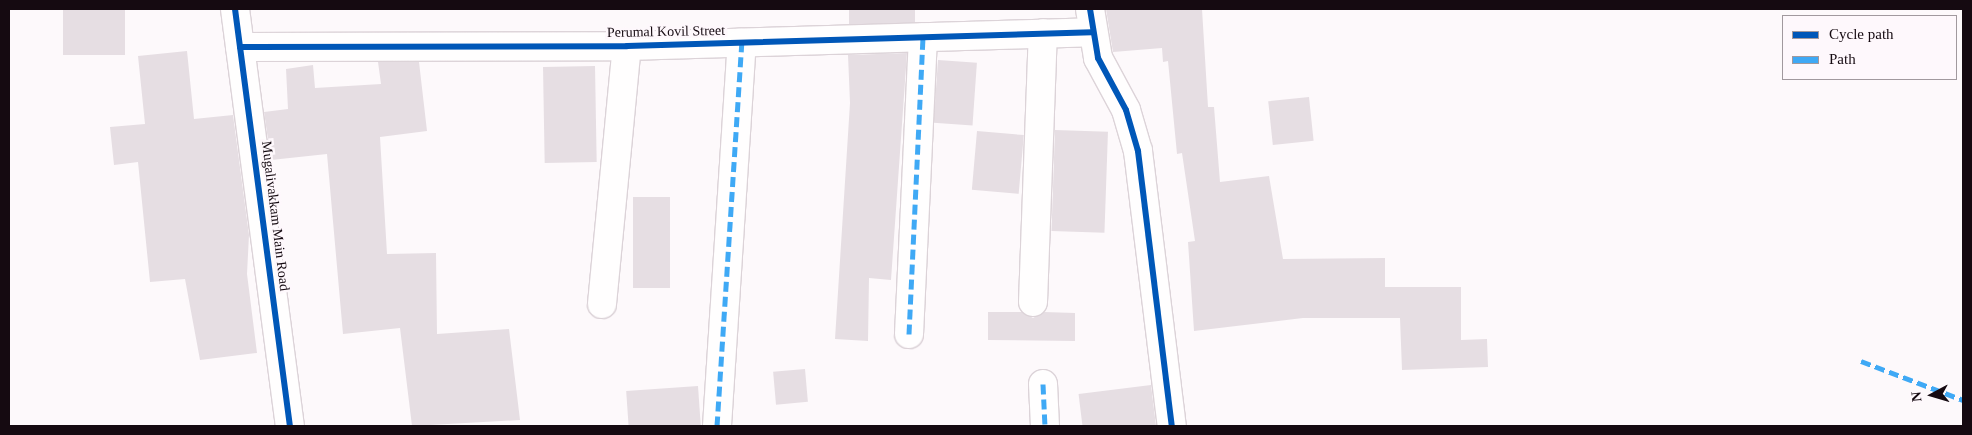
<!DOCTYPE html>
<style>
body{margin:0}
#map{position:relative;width:1972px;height:435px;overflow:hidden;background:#fdf9fb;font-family:"Times New Roman",serif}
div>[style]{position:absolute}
.building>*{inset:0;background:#e6dee3;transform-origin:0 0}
.roads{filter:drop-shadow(1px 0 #dcd3d8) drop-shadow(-1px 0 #dcd3d8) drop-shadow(0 1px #dcd3d8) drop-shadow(0 -1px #dcd3d8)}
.minor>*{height:28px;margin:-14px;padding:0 14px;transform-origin:14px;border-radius:14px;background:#fffefe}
.quiet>*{height:5px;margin-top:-2.5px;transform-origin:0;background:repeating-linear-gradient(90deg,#3fa9f5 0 10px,transparent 0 15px)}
.cycleway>*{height:6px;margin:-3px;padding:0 3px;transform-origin:3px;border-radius:3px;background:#0057b8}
span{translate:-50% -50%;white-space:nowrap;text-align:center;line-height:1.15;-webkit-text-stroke:5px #fef8fc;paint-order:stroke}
.street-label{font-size:14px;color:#150a11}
.frame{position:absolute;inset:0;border:10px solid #150a11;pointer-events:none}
.legend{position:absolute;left:1782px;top:15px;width:175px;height:65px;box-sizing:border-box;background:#fef8fc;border:1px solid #a1999e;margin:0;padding:6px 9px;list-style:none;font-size:15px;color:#150a11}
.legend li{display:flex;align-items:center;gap:10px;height:25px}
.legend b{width:25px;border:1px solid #a1999e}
.north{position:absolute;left:1907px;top:370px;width:50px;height:50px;-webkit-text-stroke:4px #fef8fc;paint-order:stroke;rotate:264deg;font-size:14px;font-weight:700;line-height:20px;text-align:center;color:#150a11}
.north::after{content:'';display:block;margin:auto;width:18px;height:22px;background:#150a11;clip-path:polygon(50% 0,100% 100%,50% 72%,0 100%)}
</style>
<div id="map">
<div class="building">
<i style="left:63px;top:9px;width:62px;height:46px"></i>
<i style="left:849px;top:9px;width:66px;height:15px"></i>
<i style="clip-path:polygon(1106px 9px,1202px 9px,1208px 107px,1214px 107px,1220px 182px,1269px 176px,1283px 259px,1385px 258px,1385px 287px,1461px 287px,1461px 340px,1487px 339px,1488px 367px,1402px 370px,1400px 318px,1303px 318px,1194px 331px,1188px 242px,1195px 241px,1182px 153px,1177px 154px,1168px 61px,1163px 62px,1162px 48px,1113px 52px)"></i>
<i style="clip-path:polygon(187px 51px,194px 119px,233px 115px,249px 235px,247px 274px,257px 353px,200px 360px,185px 279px,150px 282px,138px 162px,114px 165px,110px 127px,145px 124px,138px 56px)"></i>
<i style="clip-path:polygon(907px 53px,891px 280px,869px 278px,868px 341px,835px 339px,850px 103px,848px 55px)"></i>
<i style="left:938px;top:60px;width:39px;height:63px;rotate:4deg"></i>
<i style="clip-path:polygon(378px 62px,419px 62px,427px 131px,380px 137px,387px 254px,436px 253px,437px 334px,509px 329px,520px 420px,412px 426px,400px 328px,343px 334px,327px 154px,271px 160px,264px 112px,288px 109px,286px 69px,313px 65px,315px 88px,381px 84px)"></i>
<i style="left:595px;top:66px;width:96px;height:52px;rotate:89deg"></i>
<i style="left:1309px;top:97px;width:44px;height:41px;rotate:84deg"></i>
<i style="left:1055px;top:130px;width:53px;height:101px;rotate:2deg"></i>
<i style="left:977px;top:131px;width:47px;height:59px;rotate:5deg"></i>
<i style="left:633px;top:197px;width:37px;height:91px"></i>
<i style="clip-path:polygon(988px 312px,1022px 312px,1033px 318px,1044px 312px,1075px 313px,1075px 341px,988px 340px)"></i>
<i style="left:805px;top:369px;width:33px;height:32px;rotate:85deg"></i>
<i style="left:1151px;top:385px;width:41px;height:73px;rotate:83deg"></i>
<i style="left:698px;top:386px;width:40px;height:72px;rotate:86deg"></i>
</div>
<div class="roads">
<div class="minor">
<i style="left:235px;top:9px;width:421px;rotate:82.5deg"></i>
<i style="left:1090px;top:9px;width:50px;rotate:80.7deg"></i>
<i style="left:1098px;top:58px;width:59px;rotate:61.7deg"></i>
<i style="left:1126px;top:110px;width:43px;rotate:73.7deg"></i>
<i style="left:1138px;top:151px;width:277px;rotate:83deg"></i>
<i style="left:240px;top:47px;width:387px;rotate:-0.1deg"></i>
<i style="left:627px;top:46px;width:465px;rotate:-1.7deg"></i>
<i style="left:1033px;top:302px;width:269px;rotate:-87.9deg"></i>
<i style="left:602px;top:304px;width:259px;rotate:-84.5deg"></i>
<i style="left:909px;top:334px;width:297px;rotate:-87.3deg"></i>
<i style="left:1043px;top:384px;width:42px;rotate:87.3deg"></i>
<i style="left:717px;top:426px;width:384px;rotate:-86.3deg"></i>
</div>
</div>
<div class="quiet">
<i style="left:909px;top:334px;width:297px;rotate:-87.3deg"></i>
<i style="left:1861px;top:361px;width:109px;rotate:20.9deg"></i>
<i style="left:1043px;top:384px;width:42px;rotate:87.3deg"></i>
<i style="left:717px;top:426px;width:384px;rotate:-86.3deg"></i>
</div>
<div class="cycleway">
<i style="left:235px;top:9px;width:421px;rotate:82.5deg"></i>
<i style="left:1090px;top:9px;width:50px;rotate:80.7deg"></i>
<i style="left:1098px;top:58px;width:59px;rotate:61.7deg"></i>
<i style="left:1126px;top:110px;width:43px;rotate:73.7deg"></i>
<i style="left:1138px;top:151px;width:277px;rotate:83deg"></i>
<i style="left:240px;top:47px;width:387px;rotate:-0.1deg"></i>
<i style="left:627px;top:46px;width:465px;rotate:-1.7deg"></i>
</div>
<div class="street-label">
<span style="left:666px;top:32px;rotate:-1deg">Perumal Kovil Street</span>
<span style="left:275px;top:216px;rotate:83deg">Mugalivakkam Main Road</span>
</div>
<div class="frame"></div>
<ul class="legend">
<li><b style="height:6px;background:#0057b8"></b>Cycle path</li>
<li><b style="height:6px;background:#3fa9f5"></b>Path</li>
</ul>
<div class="north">N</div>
</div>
